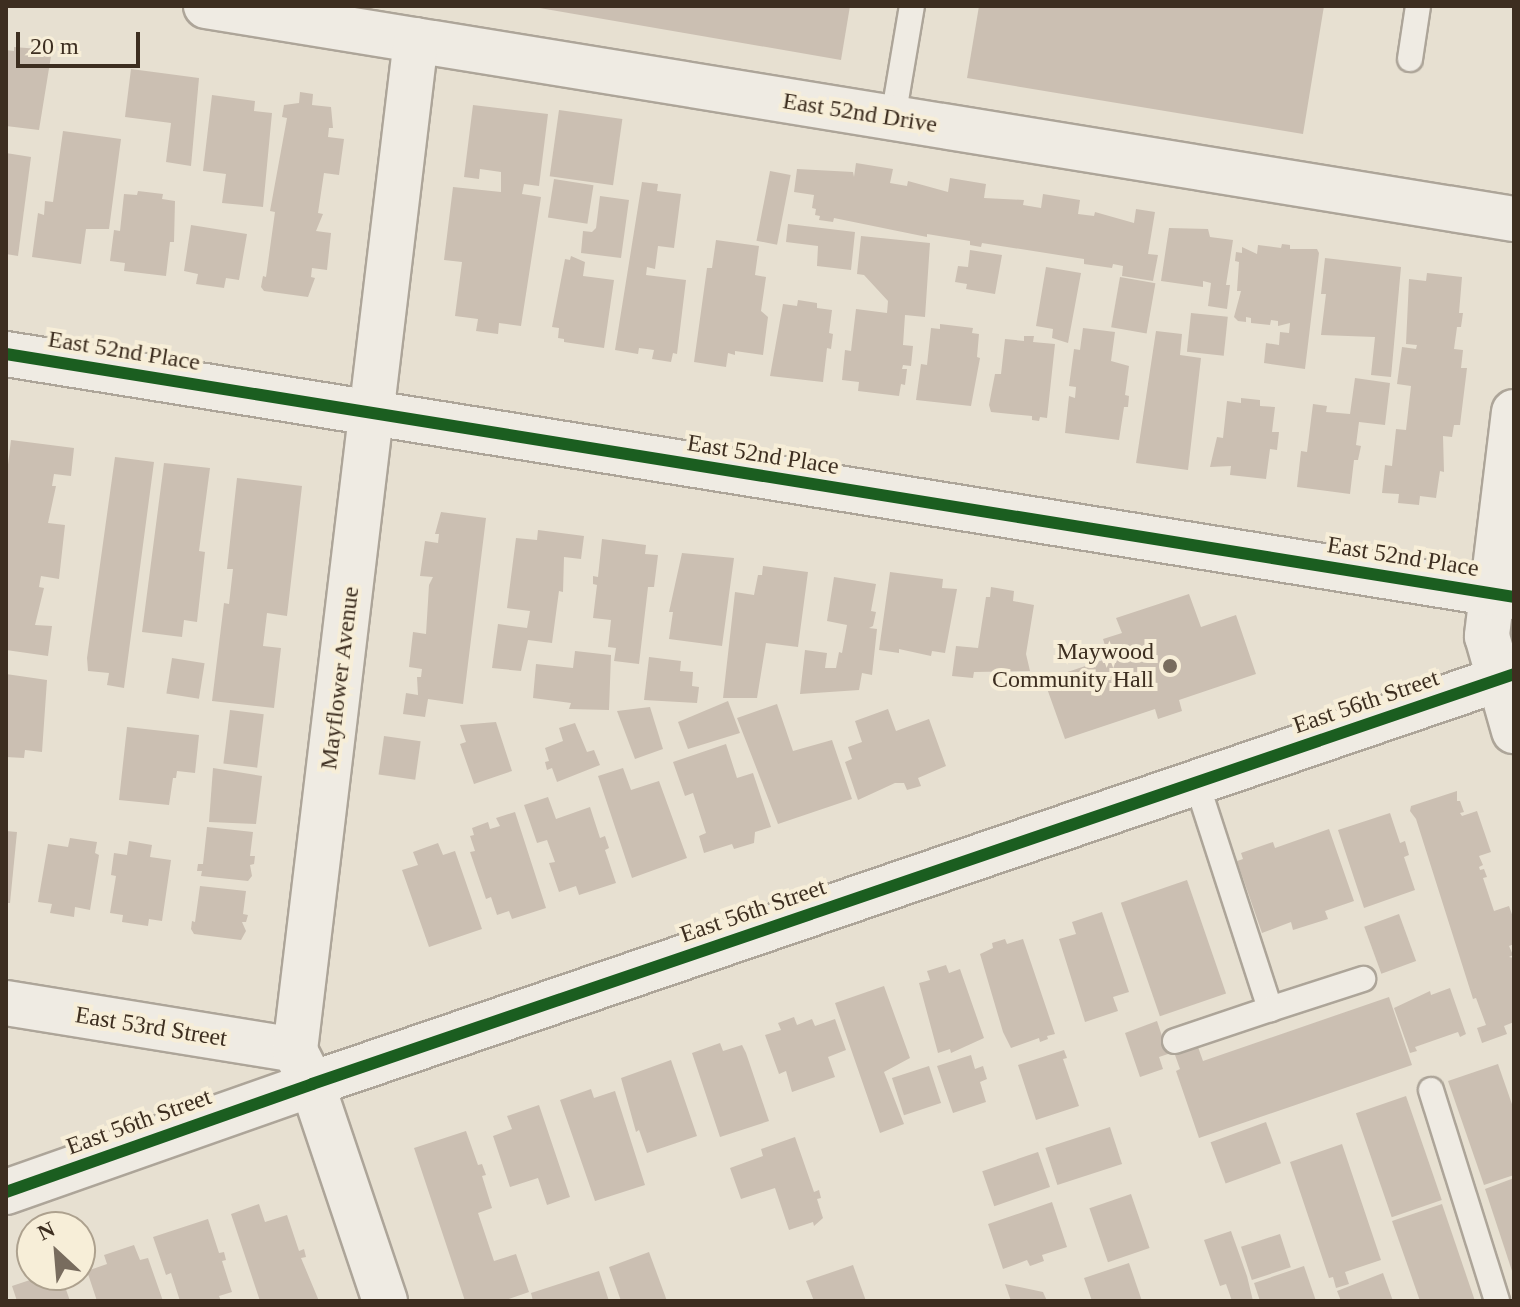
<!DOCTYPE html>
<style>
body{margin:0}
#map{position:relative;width:1520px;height:1307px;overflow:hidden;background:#e7e0d1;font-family:Georgia,serif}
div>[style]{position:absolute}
.building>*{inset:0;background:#cbbfb2;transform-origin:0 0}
.roads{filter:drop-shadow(2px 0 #ada599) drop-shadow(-2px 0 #ada599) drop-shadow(0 2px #ada599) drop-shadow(0 -2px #ada599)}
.lane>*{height:24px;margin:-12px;padding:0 12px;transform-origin:12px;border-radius:12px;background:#efebe3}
.street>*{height:44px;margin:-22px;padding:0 22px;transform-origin:22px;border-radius:22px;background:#efebe3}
.cycleway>*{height:12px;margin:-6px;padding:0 6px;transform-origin:6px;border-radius:6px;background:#1b5e20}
.dots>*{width:22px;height:22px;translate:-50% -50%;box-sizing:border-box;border:4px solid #f7eed8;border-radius:50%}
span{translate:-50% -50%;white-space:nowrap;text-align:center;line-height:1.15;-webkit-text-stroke:8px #f7eed8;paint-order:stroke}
.street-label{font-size:24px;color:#3d2e20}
.poi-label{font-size:24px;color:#3d2e20}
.right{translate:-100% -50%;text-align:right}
.frame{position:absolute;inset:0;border:8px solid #3d2e20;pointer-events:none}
.north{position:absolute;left:16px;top:1211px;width:80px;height:80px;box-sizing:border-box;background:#f7eed8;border:2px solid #ada18e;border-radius:50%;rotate:334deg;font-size:22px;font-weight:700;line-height:32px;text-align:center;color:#3d2e20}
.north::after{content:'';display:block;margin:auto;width:28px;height:36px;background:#786c5e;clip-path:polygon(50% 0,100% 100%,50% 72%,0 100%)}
.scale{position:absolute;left:16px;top:32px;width:124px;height:36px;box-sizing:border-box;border:4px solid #3d2e20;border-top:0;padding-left:10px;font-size:24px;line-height:28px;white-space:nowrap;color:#3d2e20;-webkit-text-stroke:6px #f7eed8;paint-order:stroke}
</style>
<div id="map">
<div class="building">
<i style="clip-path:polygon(528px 6px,850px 6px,841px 60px)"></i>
<i style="clip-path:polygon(979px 6px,1324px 6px,1303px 134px,967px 78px)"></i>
<i style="clip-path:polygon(14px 47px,52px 50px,39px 130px,6px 126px,6px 50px,14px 51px)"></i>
<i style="clip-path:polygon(131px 69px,199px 78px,191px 166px,166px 162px,171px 123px,125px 117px)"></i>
<i style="clip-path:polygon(300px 92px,313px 94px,312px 105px,331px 107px,333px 128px,329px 128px,328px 137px,344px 139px,339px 175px,324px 173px,318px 213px,323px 214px,316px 231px,331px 233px,327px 270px,312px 268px,311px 277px,315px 278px,308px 297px,264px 291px,261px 287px,263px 276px,266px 277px,275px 212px,270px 211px,287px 118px,282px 117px,284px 105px,299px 103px)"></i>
<i style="clip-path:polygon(212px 95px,255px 101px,254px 111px,272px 113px,263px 207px,222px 203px,226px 174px,203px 171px)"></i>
<i style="clip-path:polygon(473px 105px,548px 114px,539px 186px,524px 184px,522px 194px,541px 197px,521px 326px,499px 323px,498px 334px,476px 331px,478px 319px,455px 316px,462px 262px,444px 260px,453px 187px,501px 192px,501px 172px,480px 169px,479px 179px,464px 177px)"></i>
<i style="left:559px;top:110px;width:64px;height:67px;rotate:8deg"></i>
<i style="clip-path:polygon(63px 131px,121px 139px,109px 229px,86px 229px,81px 264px,32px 257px,38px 213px,44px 215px,45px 201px,53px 202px)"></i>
<i style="clip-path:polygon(6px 153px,31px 157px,18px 256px,6px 254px)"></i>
<i style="clip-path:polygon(856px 163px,893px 169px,890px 183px,907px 186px,908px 181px,948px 192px,950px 178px,986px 184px,984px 198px,1024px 200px,1023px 205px,1041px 208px,1043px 194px,1080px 200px,1078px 214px,1094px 216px,1095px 212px,1134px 223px,1136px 209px,1155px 212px,1148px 254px,1158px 255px,1153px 281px,1122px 276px,1123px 266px,1113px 264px,1112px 268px,1084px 264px,1084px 259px,982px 243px,981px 247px,970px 245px,970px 241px,927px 234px,927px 237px,834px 218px,833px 222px,819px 220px,820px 216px,815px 215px,816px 209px,812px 208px,814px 195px,794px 192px,797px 169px,853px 172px,854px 177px)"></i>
<i style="left:770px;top:171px;width:21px;height:71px;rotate:11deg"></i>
<i style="left:554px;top:179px;width:40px;height:39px;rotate:9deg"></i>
<i style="clip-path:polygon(642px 182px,658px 184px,657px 191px,681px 194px,674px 248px,658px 246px,655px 269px,647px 267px,646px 275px,686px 280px,677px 354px,673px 353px,671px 362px,652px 359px,654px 350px,639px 348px,638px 354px,615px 350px)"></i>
<i style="clip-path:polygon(138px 191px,163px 194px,162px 199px,175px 201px,174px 242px,170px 242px,166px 276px,124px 271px,125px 263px,110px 261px,114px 230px,120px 231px,124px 194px,137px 195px)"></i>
<i style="clip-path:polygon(600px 196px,629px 200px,621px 258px,581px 253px,583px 231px,592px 232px,596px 228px)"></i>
<i style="clip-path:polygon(788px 224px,855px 232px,851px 270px,817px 266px,818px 246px,786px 242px)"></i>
<i style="clip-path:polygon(191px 225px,247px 234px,239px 280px,226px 278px,224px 288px,196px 284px,198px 274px,184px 271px)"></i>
<i style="clip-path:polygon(1169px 228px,1208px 229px,1210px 237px,1233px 240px,1226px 285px,1230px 285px,1227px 309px,1208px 306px,1211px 283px,1203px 281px,1203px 287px,1161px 281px)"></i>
<i style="clip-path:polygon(861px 236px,930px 243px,925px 317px,905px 315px,903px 345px,913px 346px,911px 366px,903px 365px,902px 369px,907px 369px,905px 385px,901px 384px,899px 396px,858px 391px,859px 382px,842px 380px,845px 350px,851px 351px,856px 309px,887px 313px,888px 301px,864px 275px,857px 274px)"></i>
<i style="clip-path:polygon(716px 240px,759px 246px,755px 275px,766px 277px,761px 311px,768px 317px,763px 355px,735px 351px,735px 355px,728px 353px,726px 367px,694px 362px,707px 268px,712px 268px)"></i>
<i style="clip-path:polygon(1282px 244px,1290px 245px,1290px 249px,1317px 249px,1319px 253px,1305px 369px,1264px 363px,1266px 343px,1279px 345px,1280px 332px,1289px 333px,1290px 323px,1278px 326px,1278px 321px,1271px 320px,1270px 325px,1251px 323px,1251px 318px,1246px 317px,1246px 322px,1238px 321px,1234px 317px,1241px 291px,1237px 291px,1239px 262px,1235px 261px,1236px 252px,1242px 253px,1242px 247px,1257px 254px,1258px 245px,1281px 248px)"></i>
<i style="clip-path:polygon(970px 250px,1002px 255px,995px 294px,966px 289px,967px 284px,955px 282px,958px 266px,968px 267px)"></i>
<i style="clip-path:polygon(571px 256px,585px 262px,583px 276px,614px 280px,604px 348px,564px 342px,564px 339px,558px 338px,559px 328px,552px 327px,565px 259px,570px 260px)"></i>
<i style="clip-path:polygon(1325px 258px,1401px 267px,1391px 377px,1371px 375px,1375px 337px,1321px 335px,1326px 294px,1321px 294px)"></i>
<i style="clip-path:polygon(1046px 267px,1081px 273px,1068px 343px,1052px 338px,1053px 329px,1036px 326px)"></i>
<i style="clip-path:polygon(1427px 273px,1462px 277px,1459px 313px,1463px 313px,1461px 327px,1457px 327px,1454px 349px,1463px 350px,1461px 368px,1467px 368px,1460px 425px,1454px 425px,1452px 437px,1443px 436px,1444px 472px,1440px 471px,1436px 498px,1420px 496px,1419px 505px,1398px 503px,1399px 494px,1382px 493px,1385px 465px,1392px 466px,1396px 429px,1406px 430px,1411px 386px,1397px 384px,1402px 347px,1416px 349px,1417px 345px,1406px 344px,1409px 279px,1426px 281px)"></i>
<i style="left:1120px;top:277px;width:36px;height:51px;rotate:10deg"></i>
<i style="clip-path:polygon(798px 300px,817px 303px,817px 308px,832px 310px,829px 333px,833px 334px,831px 349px,827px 348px,823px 382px,770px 376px,783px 304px,797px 306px)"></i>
<i style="left:1191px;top:313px;width:37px;height:39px;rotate:6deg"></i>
<i style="clip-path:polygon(940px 324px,973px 328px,972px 333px,979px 334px,977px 357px,980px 358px,971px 406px,916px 400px,921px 364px,927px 365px,931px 328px,940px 329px)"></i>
<i style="clip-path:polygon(1083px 328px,1115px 332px,1111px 361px,1129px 366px,1125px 395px,1129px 396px,1128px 407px,1124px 407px,1119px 440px,1065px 433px,1069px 396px,1075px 398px,1076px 387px,1069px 386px,1074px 349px,1080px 350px)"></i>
<i style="clip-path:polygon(1156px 331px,1182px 334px,1180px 355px,1201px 358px,1188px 470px,1136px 463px)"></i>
<i style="clip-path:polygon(1024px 336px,1034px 336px,1033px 342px,1055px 344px,1047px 418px,1040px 417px,1039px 421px,1032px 420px,1032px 416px,991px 412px,989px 405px,995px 374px,1001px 374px,1005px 339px,1024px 341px)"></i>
<i style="clip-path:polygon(1355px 378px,1390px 383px,1385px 425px,1359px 422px,1356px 445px,1361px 446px,1358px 460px,1354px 460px,1350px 494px,1297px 487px,1301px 451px,1307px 452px,1313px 404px,1327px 406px,1326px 412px,1350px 414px)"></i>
<i style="clip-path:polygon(1241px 398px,1260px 400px,1260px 406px,1275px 407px,1272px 432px,1279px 432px,1277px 450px,1270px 449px,1266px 479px,1230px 475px,1231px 466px,1210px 467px,1217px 437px,1223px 438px,1227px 401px,1241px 403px)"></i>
<i style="clip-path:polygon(11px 440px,74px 448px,71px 476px,54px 474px,52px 486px,56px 486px,48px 523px,65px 525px,59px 579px,41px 576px,39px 587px,44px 588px,35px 625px,52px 626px,48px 656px,6px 650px,6px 481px)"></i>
<i style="clip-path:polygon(115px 457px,154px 462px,124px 688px,107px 685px,109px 673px,88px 671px,87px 658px)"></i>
<i style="clip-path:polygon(164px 463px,210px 468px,199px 551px,205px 552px,197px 622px,184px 620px,182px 637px,142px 632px)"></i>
<i style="clip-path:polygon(237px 478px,302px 486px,287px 616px,267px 613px,263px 646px,281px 648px,274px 708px,212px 701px,224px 603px,229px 604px,233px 569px,227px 569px)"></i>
<i style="clip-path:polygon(441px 512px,486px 518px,463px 704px,428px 699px,425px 717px,403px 714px,406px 693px,418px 695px,417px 677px,421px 677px,422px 669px,409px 667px,413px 632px,426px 634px,429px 585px,433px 577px,420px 576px,425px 541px,438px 543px,439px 534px,435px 534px)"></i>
<i style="clip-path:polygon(538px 530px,584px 536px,581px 559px,564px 557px,563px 592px,559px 591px,552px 643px,528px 640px,521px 671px,492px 668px,498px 624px,527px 628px,530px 611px,507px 608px,516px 538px,537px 540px)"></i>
<i style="clip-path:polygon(602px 539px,646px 545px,645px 554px,658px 555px,654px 587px,648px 587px,639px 664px,614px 661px,616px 648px,608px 647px,611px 620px,593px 618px,597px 585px,593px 584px,593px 576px,598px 577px)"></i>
<i style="clip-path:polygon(682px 553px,734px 558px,722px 646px,669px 639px,673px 612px,669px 612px)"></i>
<i style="clip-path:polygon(763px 566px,808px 572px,798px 647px,766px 643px,757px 698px,723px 698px,735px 592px,754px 595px,758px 575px,762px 575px)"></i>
<i style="clip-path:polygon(890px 572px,943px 579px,942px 588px,957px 589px,945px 653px,932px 651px,931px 656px,899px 649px,899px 653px,879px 650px)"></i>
<i style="clip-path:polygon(834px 577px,876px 584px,871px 611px,876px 612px,873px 626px,869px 628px,877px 629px,872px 675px,862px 673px,859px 690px,800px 694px,805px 650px,827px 653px,825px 668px,836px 668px,839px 652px,842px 653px,847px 625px,827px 621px)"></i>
<i style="clip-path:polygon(991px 587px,1014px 591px,1013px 601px,1034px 605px,1026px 654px,1030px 671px,974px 672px,973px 678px,952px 676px,956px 646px,978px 648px,986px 597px,990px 597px)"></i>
<i style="clip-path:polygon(1189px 594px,1201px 627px,1236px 615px,1256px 674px,1179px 700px,1182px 711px,1158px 719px,1155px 709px,1065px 739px,1044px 680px,1109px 658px,1103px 639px,1122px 633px,1116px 618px)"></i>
<i style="clip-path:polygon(575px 651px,611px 655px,609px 710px,569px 709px,571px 703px,533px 698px,536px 664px,573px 668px)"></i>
<i style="clip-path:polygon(649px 657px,681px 661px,680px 671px,693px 672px,692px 686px,699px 687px,697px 703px,644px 700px)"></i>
<i style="left:172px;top:658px;width:33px;height:36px;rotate:9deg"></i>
<i style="clip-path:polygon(6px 674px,47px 680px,42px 752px,25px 750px,24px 758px,6px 757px)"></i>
<i style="clip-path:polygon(728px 701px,740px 733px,688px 749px,678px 722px)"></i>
<i style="clip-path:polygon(777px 704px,793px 751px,832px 740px,852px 799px,778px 824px,737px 718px)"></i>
<i style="clip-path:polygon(650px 707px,663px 749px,635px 759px,617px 711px)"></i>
<i style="clip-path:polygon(888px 709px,896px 731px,929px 719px,946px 766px,918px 778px,921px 786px,907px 790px,904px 783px,895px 783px,858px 800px,845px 762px,852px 759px,848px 747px,862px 742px,855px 721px)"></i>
<i style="left:230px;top:710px;width:34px;height:54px;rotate:7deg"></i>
<i style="clip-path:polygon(496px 722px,512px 771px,474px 784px,460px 744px,466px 742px,460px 725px)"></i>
<i style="clip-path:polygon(575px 723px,587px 752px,594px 750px,600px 765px,557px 782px,552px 768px,547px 770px,545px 762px,549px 761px,545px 748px,563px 741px,559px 728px)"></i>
<i style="clip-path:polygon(127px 727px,199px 735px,195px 773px,177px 771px,176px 778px,173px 778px,169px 805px,119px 800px)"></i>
<i style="left:384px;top:736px;width:37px;height:39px;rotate:8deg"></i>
<i style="clip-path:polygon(726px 744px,737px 778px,753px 773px,771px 827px,755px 832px,754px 843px,734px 849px,732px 844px,704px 853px,699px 836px,706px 833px,693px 793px,685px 796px,673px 762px)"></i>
<i style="clip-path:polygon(213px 768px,262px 776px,256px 824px,209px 822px)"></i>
<i style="clip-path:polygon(623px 768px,631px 790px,659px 781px,687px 858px,632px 878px,598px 776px)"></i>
<i style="clip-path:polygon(1457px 791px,1457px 801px,1460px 801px,1464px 812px,1460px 813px,1462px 816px,1477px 811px,1491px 852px,1479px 856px,1483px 865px,1479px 867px,1480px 870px,1484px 869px,1487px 877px,1483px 878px,1494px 911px,1509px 906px,1514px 920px,1514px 944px,1509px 946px,1513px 955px,1509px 957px,1514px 958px,1514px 1022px,1504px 1026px,1507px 1034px,1482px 1043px,1477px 1028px,1486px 1025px,1476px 998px,1473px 999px,1416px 819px,1410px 811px,1411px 806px)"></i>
<i style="clip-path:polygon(548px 797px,556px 819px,590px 807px,600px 838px,605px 836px,609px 848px,605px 850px,616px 883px,579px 895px,576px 886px,559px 892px,549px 863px,555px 862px,547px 840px,537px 843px,524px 805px)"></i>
<i style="clip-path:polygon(515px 812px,546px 908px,512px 919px,509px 911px,497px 915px,491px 897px,486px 899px,470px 852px,475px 851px,470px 836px,474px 835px,472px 828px,488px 822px,490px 829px,500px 826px,496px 818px)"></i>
<i style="clip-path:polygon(1390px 813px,1400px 843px,1405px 841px,1409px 855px,1404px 857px,1415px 890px,1364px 908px,1338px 830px)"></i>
<i style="clip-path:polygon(207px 827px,253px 832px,250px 856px,255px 856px,254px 864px,250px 865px,252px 876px,248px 881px,201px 876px,202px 871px,197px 871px,198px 864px,203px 864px)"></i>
<i style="clip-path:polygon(1329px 829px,1354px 901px,1325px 911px,1328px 919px,1293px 930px,1291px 922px,1262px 933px,1237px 861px,1243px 859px,1241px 853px,1273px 842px,1275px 848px)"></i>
<i style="clip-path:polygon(6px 831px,17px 832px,10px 903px,6px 903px)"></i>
<i style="clip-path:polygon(70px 838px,97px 842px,95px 853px,99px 855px,90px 910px,75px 907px,74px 917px,50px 913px,52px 904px,38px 902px,48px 844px,68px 847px)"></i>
<i style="clip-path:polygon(129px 841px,152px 845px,150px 857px,171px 860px,162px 921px,149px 919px,148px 926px,122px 922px,123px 915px,110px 913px,116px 876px,111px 875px,114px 853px,127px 855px)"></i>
<i style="clip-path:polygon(438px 843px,443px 855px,455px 851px,482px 929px,429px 947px,402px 870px,418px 865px,413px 852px)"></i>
<i style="left:1187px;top:880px;width:120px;height:70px;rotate:71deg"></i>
<i style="clip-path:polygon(200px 886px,246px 891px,243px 914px,248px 915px,246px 922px,242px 922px,246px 931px,241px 940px,194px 934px,191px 929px,192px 921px,195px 922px)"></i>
<i style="clip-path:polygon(1102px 912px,1129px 992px,1113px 997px,1118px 1011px,1085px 1022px,1059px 939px,1076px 934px,1072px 922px)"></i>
<i style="left:1399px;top:914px;width:50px;height:37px;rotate:70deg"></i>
<i style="clip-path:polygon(1005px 939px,1007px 944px,1023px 939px,1055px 1034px,1047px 1036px,1048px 1039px,1040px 1042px,1039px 1038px,1011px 1048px,1003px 1032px,980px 954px,993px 948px,992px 943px)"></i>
<i style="clip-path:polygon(946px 965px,949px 973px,960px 969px,984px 1038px,951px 1053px,950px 1049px,938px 1053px,919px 983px,930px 980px,927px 971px)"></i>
<i style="clip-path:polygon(884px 986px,910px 1058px,884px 1072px,904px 1124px,880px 1133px,835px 1003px)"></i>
<i style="clip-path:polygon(1450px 988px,1466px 1034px,1460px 1037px,1458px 1032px,1415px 1047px,1417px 1051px,1410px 1053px,1394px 1008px,1430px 991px,1431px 995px)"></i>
<i style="clip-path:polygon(1389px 997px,1412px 1065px,1199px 1138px,1176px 1071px,1180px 1069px,1175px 1055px,1198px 1047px,1203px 1061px)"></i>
<i style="clip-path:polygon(794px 1017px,797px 1025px,812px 1019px,815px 1026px,835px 1019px,846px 1050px,828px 1057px,835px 1077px,792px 1092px,786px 1071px,779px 1074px,765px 1035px,781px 1030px,778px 1023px)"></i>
<i style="clip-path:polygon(1157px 1021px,1168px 1054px,1159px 1057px,1163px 1069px,1140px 1077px,1125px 1033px)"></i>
<i style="clip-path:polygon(720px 1043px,723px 1051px,742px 1045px,746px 1053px,769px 1121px,720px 1137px,692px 1053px)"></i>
<i style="clip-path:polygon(1064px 1050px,1067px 1058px,1063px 1059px,1079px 1106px,1036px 1120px,1018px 1065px)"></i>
<i style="clip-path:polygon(971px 1055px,975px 1069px,983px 1066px,987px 1079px,980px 1082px,986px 1102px,953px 1113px,937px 1066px)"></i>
<i style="clip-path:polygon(671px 1060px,697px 1136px,647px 1153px,639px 1130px,636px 1132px,621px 1078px)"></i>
<i style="clip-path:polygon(1498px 1064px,1514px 1110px,1514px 1175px,1484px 1185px,1448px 1081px)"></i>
<i style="left:929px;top:1066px;width:39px;height:39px;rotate:72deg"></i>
<i style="clip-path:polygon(591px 1089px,594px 1098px,615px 1091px,645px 1185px,595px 1201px,560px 1100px)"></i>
<i style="left:1406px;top:1096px;width:110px;height:53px;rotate:71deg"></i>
<i style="clip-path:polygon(539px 1105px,570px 1197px,547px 1205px,538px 1178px,510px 1187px,493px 1136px,512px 1129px,507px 1116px)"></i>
<i style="left:1266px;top:1122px;width:44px;height:59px;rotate:70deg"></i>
<i style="left:1110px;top:1127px;width:39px;height:68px;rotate:72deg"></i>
<i style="clip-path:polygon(466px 1131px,478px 1165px,482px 1164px,486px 1175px,482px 1176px,492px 1208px,478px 1213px,494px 1261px,516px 1254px,529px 1292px,503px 1301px,465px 1301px,414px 1148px)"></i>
<i style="clip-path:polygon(795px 1137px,814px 1192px,819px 1190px,821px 1198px,817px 1199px,823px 1218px,814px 1226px,813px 1222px,789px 1230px,775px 1188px,741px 1199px,730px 1168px,763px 1156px,761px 1149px)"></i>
<i style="clip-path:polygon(1342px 1144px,1381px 1260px,1345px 1272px,1349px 1284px,1336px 1288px,1333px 1277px,1329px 1278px,1290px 1162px)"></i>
<i style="left:1038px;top:1152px;width:37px;height:59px;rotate:71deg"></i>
<i style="clip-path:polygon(1514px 1178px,1514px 1273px,1513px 1274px,1485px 1189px)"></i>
<i style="left:1131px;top:1194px;width:57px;height:44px;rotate:71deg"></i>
<i style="clip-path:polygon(1052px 1202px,1067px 1247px,1042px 1255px,1044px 1261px,1030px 1266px,1027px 1260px,1003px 1269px,988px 1224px)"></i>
<i style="clip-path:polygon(259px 1204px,265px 1222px,287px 1215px,299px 1251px,304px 1249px,306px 1257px,301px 1258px,319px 1301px,260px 1301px,231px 1214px)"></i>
<i style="clip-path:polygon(1442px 1204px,1475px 1301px,1420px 1301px,1392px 1221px)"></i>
<i style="clip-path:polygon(208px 1219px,219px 1253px,224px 1252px,226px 1260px,222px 1261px,232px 1292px,219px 1296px,221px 1301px,180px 1301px,171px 1273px,166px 1275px,153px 1237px)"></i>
<i style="clip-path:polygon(1231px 1231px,1247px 1276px,1253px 1301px,1232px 1301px,1226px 1284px,1220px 1286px,1204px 1240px)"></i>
<i style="left:1280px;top:1234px;width:35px;height:41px;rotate:72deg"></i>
<i style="clip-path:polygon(134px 1245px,140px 1260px,148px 1258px,163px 1301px,97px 1301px,87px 1271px,107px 1264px,104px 1255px)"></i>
<i style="clip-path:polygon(649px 1252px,667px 1301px,621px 1301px,609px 1267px)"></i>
<i style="clip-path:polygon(1129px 1263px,1142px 1301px,1092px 1301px,1084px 1278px)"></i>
<i style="clip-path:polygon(853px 1265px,866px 1301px,814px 1301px,806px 1281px)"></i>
<i style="clip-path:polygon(1304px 1266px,1316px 1301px,1260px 1301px,1254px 1283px)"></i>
<i style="clip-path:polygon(599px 1271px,609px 1301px,533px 1301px,531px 1293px)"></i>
<i style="clip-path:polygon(1383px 1273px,1393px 1301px,1341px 1301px,1337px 1291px)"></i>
<i style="clip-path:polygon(45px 1275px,61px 1275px,70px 1301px,17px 1301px,12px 1286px)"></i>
<i style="clip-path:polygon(1005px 1284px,1043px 1292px,1047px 1301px,1011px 1301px)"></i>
</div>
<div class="roads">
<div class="lane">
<i style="left:1410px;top:59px;width:54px;rotate:-81.4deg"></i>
<i style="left:893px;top:118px;width:114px;rotate:-80.4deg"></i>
<i style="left:1197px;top:784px;width:237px;rotate:72deg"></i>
<i style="left:1270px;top:1009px;width:98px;rotate:-17.9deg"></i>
<i style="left:1175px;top:1041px;width:100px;rotate:-18.6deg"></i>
<i style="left:1431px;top:1090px;width:221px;rotate:72.6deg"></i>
</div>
<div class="street">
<i style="left:206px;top:6px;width:1325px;rotate:9.25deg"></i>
<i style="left:6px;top:354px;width:1527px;rotate:9.15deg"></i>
<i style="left:1514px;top:412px;width:226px;rotate:96.9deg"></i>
<i style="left:1487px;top:636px;width:99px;rotate:74.1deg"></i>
<i style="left:6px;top:1003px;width:293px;rotate:9.2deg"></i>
<i style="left:6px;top:1192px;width:324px;rotate:-19.4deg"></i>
<i style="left:312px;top:1084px;width:1270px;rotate:-18.83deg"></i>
<i style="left:385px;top:1301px;width:229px;rotate:-108.6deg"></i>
<i style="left:312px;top:1084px;width:38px;rotate:-117deg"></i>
<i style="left:295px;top:1050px;width:1017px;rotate:-83.17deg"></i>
</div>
</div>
<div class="cycleway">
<i style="left:6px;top:354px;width:1527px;rotate:9.15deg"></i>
<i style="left:6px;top:1192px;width:324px;rotate:-19.4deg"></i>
<i style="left:312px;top:1084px;width:1270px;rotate:-18.83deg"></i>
</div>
<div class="dots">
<i style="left:1170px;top:666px;background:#786c5e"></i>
</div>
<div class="street-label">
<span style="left:860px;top:113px;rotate:9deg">East 52nd Drive</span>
<span style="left:124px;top:351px;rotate:9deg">East 52nd Place</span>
<span style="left:763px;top:455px;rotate:9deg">East 52nd Place</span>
<span style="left:1403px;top:557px;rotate:9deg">East 52nd Place</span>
<span style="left:340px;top:678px;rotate:-83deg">Mayflower Avenue</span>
<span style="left:1366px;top:702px;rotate:-19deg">East 56th Street</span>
<span style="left:753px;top:911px;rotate:-19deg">East 56th Street</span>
<span style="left:151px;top:1027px;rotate:9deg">East 53rd Street</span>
<span style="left:139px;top:1122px;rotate:-20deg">East 56th Street</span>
</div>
<div class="poi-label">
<span class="right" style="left:1154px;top:666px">Maywood<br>Community Hall</span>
</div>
<div class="frame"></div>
<div class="north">N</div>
<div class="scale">20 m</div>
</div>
